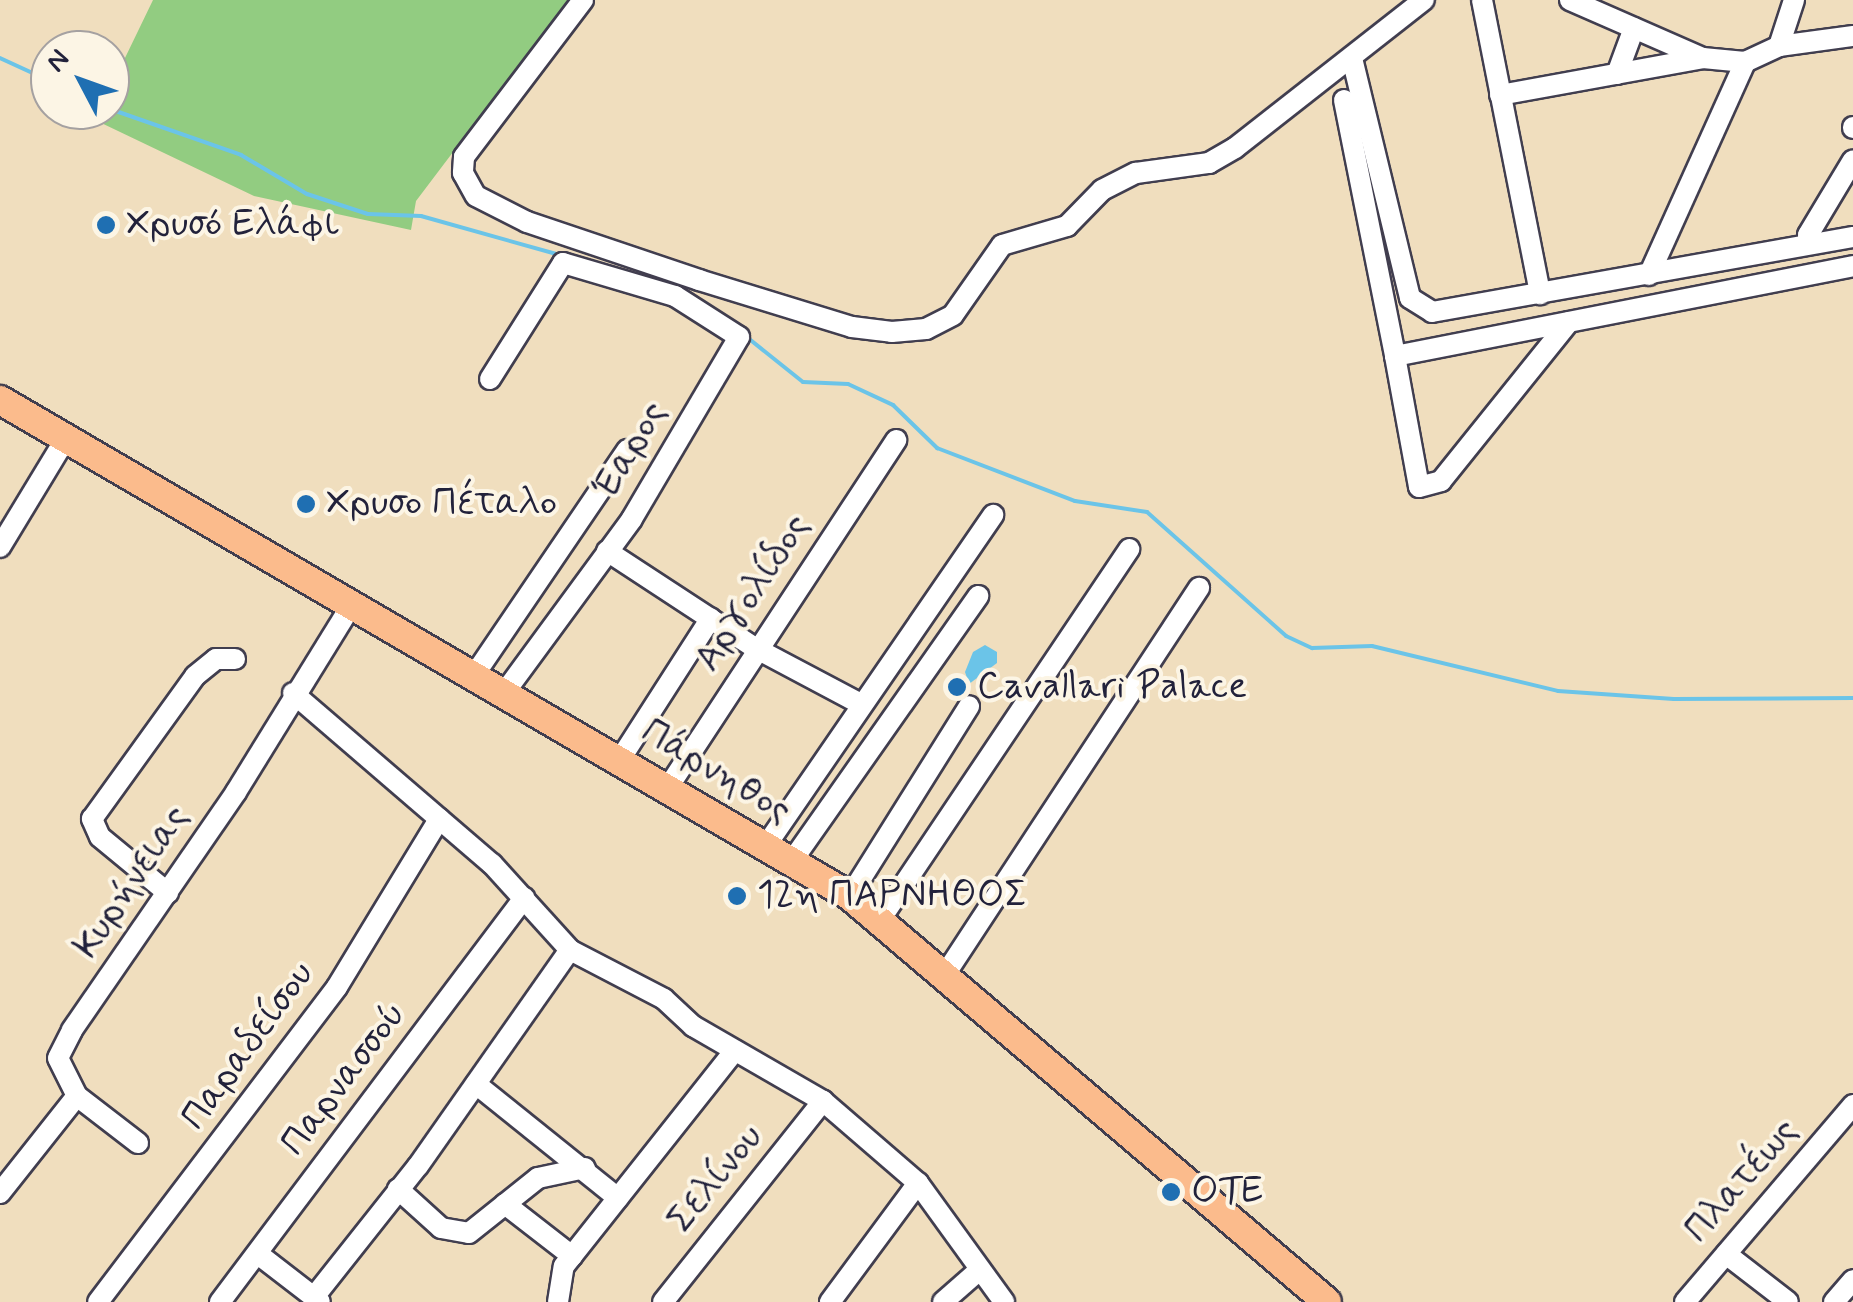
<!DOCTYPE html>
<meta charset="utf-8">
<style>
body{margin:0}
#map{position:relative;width:1853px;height:1302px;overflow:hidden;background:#f0debe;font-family:Mynerve,sans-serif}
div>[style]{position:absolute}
.green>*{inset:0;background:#92cc81}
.water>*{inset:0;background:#6bc4e8}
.stream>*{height:4px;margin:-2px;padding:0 2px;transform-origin:2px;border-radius:2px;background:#6bc4e8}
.roads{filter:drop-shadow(2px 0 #413e4f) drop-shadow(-2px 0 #413e4f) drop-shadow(0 2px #413e4f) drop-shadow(0 -2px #413e4f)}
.minor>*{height:20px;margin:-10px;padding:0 10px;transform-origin:10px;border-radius:10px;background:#fff}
.major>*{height:28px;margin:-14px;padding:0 14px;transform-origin:14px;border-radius:14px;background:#fbbb8c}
.dots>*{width:28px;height:28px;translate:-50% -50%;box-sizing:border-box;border:5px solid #fcf5e5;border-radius:50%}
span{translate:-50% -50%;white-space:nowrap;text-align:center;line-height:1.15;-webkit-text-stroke:8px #fcf5e5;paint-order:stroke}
.poi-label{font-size:38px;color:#22223b}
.left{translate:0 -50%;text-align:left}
.street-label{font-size:38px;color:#22223b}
.north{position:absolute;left:30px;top:30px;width:100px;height:100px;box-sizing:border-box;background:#fcf5e5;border:2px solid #a5a1a1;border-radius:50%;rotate:311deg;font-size:28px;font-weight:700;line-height:40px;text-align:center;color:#22223b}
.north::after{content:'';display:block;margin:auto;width:35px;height:45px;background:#1f6fb2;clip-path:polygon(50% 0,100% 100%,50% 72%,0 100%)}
</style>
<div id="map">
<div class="green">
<i style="clip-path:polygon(153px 0,568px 0,416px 201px,411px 230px,254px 196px,95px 120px,100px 110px,110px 110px,110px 89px)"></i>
</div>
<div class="water">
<i style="clip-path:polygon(985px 645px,997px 652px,997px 663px,969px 684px,965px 672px,973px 652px)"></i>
</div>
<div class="stream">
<i style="left:0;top:58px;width:55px;rotate:24.7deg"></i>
<i style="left:110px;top:109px;width:139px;rotate:19.3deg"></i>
<i style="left:241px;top:155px;width:77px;rotate:30.6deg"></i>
<i style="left:307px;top:194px;width:64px;rotate:18.2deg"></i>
<i style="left:368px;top:214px;width:53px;rotate:2.2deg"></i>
<i style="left:421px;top:216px;width:148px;rotate:15.7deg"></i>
<i style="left:748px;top:338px;width:70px;rotate:38.7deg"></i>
<i style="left:803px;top:382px;width:45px;rotate:2.5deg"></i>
<i style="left:848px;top:384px;width:50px;rotate:25deg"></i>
<i style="left:893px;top:405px;width:62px;rotate:44.3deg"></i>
<i style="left:937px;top:448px;width:148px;rotate:21deg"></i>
<i style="left:1075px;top:501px;width:73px;rotate:8.7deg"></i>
<i style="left:1147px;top:512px;width:186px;rotate:41.7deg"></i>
<i style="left:1286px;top:636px;width:29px;rotate:25deg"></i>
<i style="left:1312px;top:648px;width:60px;rotate:-1.9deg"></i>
<i style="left:1372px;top:646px;width:191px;rotate:13.6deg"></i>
<i style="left:1558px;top:691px;width:116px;rotate:3.9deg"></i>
<i style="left:1674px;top:699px;width:179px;rotate:-0.3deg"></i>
</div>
<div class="roads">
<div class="minor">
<i style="left:583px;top:0;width:197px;rotate:127.2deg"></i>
<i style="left:464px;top:157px;width:16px;rotate:94deg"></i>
<i style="left:463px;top:173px;width:26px;rotate:61deg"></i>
<i style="left:476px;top:196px;width:57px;rotate:27deg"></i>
<i style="left:527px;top:222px;width:182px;rotate:18.6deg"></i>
<i style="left:699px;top:280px;width:160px;rotate:17.1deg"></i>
<i style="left:852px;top:327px;width:40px;rotate:7.1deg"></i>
<i style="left:892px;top:332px;width:34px;rotate:-5deg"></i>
<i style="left:926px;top:329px;width:30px;rotate:-27deg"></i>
<i style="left:953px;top:315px;width:85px;rotate:-55deg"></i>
<i style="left:1002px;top:245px;width:68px;rotate:-16.3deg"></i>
<i style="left:1067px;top:226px;width:50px;rotate:-45.8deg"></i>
<i style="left:1102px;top:190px;width:38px;rotate:-27deg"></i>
<i style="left:1136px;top:173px;width:74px;rotate:-7.8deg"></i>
<i style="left:1209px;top:163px;width:30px;rotate:-30deg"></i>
<i style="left:1235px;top:148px;width:240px;rotate:-38.1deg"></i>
<i style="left:1482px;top:0;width:300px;rotate:78.8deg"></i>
<i style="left:1570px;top:0;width:145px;rotate:23.6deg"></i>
<i style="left:1779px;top:46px;width:48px;rotate:-71.9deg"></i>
<i style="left:1352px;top:58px;width:247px;rotate:76.4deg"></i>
<i style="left:1410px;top:298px;width:26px;rotate:32deg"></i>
<i style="left:1432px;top:312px;width:428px;rotate:-10.1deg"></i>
<i style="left:1617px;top:74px;width:49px;rotate:-69.7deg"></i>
<i style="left:1500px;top:95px;width:206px;rotate:-10.3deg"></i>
<i style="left:1703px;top:58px;width:42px;rotate:5.4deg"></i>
<i style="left:1745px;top:62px;width:38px;rotate:-25deg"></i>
<i style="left:1779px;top:46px;width:75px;rotate:-7.7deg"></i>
<i style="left:1344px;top:100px;width:261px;rotate:78.7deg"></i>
<i style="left:1395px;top:356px;width:467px;rotate:-11.1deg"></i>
<i style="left:1853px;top:127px;width:1px;rotate:90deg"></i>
<i style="left:1809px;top:244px;width:9px;rotate:-96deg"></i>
<i style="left:1808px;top:235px;width:87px;rotate:-59deg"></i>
<i style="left:1649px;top:275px;width:234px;rotate:-65.7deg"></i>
<i style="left:1395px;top:356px;width:133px;rotate:79.6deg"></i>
<i style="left:1419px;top:487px;width:23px;rotate:-15deg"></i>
<i style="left:1441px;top:481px;width:204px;rotate:-51.2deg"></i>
<i style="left:490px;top:379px;width:137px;rotate:-57.8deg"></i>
<i style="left:563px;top:263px;width:117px;rotate:16.4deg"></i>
<i style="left:675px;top:296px;width:76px;rotate:32.6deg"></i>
<i style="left:739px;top:337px;width:211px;rotate:120.5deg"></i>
<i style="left:632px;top:519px;width:215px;rotate:126.3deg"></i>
<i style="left:0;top:547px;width:127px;rotate:-58.8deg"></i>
<i style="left:607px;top:551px;width:179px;rotate:33.2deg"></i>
<i style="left:757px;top:649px;width:115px;rotate:27.9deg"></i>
<i style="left:475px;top:674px;width:271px;rotate:-55.8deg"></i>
<i style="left:293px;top:693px;width:262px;rotate:40.7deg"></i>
<i style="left:492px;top:864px;width:116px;rotate:47.8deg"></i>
<i style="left:570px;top:950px;width:106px;rotate:27.5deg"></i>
<i style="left:664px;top:999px;width:40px;rotate:43deg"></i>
<i style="left:693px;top:1026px;width:150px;rotate:30deg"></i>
<i style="left:823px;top:1101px;width:125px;rotate:40.8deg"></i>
<i style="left:918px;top:1183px;width:147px;rotate:54.1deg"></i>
<i style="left:621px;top:758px;width:166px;rotate:-57.3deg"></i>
<i style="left:669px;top:786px;width:414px;rotate:-56.7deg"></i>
<i style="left:765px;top:847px;width:403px;rotate:-55.5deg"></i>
<i style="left:792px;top:861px;width:324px;rotate:-54.9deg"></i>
<i style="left:168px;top:893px;width:88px;rotate:-140.5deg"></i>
<i style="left:100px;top:837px;width:20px;rotate:-114deg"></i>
<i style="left:92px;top:819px;width:176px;rotate:-54.2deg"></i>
<i style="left:195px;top:676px;width:27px;rotate:-39deg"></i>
<i style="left:216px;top:659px;width:19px"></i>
<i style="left:850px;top:896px;width:224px;rotate:-57.9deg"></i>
<i style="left:880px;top:920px;width:447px;rotate:-56.1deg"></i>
<i style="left:946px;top:973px;width:461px;rotate:-56.7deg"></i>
<i style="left:476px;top:1084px;width:182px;rotate:38.8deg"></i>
<i style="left:77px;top:1096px;width:77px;rotate:37.6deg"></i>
<i style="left:398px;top:1189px;width:58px;rotate:42.2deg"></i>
<i style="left:441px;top:1228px;width:28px;rotate:10deg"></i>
<i style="left:469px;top:1233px;width:88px;rotate:-38.6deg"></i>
<i style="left:538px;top:1178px;width:48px;rotate:-12deg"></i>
<i style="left:0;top:1193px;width:124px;rotate:-51.6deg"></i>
<i style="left:77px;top:1096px;width:42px;rotate:-116.6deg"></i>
<i style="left:58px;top:1058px;width:31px;rotate:-63deg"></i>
<i style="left:72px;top:1030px;width:289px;rotate:-55.4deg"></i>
<i style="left:236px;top:792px;width:221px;rotate:-58.3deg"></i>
<i style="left:505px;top:1204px;width:85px;rotate:37.8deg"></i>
<i style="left:258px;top:1254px;width:78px;rotate:37.7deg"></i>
<i style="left:1726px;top:1254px;width:78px;rotate:37.7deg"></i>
<i style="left:314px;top:1297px;width:167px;rotate:-51.6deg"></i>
<i style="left:418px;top:1166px;width:264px;rotate:-54.9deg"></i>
<i style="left:98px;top:1302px;width:395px;rotate:-52.8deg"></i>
<i style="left:337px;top:987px;width:197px;rotate:-58.7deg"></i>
<i style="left:220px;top:1302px;width:506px;rotate:-53.04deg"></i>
<i style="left:558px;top:1302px;width:36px;rotate:-81deg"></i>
<i style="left:564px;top:1266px;width:275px;rotate:-51.6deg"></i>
<i style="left:663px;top:1302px;width:257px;rotate:-51.5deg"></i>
<i style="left:830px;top:1302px;width:148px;rotate:-53.5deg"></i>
<i style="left:943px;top:1302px;width:45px;rotate:-41.4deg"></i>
<i style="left:1685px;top:1302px;width:259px;rotate:-49.5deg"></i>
<i style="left:1834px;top:1302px;width:29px;rotate:-49deg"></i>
</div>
<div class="major">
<i style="left:0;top:400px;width:984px;rotate:30.26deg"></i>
<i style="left:850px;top:896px;width:626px;rotate:40.4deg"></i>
</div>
</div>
<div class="dots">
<i style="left:106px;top:225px;background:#1f6fb2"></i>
<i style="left:306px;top:504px;background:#1f6fb2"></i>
<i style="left:957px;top:687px;background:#1f6fb2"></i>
<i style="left:737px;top:896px;background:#1f6fb2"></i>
<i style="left:1171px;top:1192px;background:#1f6fb2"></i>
</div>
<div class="poi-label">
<span class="left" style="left:126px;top:225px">Χρυσό Ελάφι</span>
<span class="left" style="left:326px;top:504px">Χρυσο Πέταλο</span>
<span class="left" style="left:977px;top:687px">Cavallari Palace</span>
<span class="left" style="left:757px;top:896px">12η ΠΑΡΝΗΘΟΣ</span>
<span class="left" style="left:1191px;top:1192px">ΟΤΕ</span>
</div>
<div class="street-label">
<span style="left:631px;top:450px;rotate:-59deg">Έαρος</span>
<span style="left:753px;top:593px;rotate:-57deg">Αργολίδος</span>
<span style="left:716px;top:772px;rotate:31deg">Πάρνηθος</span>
<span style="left:132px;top:882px;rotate:-56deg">Κυρήνειας</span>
<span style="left:248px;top:1046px;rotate:-54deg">Παραδείσου</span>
<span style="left:344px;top:1079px;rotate:-53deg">Παρνασσού</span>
<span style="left:716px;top:1179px;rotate:-51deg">Σελίνου</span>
<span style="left:1742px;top:1181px;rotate:-49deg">Πλατέως</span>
</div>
<div class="north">N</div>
</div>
